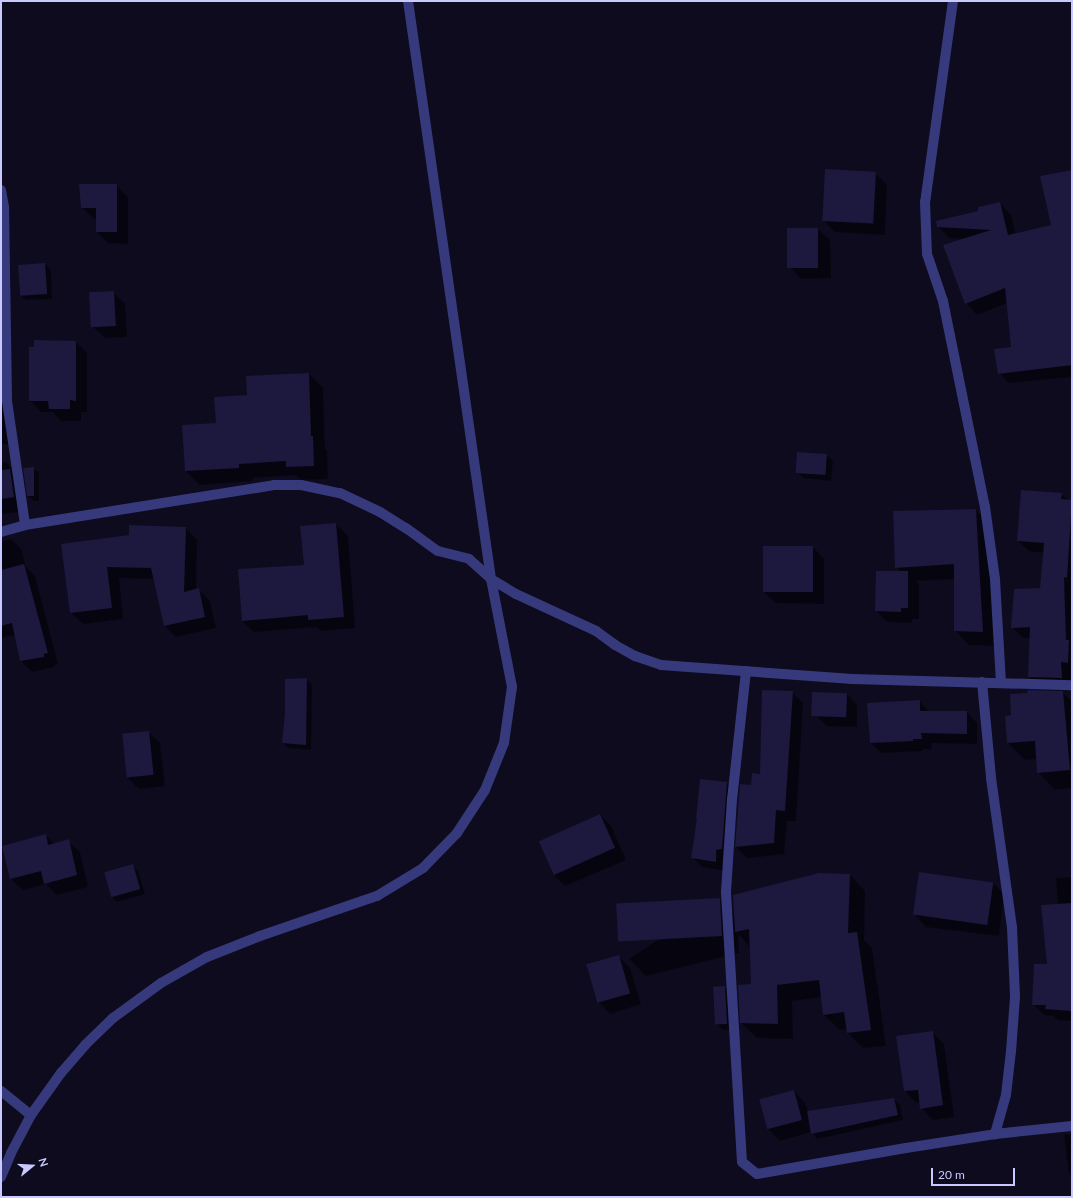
<!DOCTYPE html>
<style>
body{margin:0}
#map{position:relative;width:1073px;height:1198px;overflow:hidden;background:#0d0b1d;font-family:Lato,sans-serif}
div>[style]{position:absolute}
.shadow>*{inset:0;background:#0007}
.building>*{inset:0;background:#1c183e;transform-origin:0 0}
.minor>*{height:10px;margin:-5px;padding:0 5px;transform-origin:5px;border-radius:5px;background:#363a7c}
span{translate:-50% -50%;white-space:nowrap;text-align:center;line-height:1.15;-webkit-text-stroke:3.5px #0d0b1d;paint-order:stroke}
.frame{position:absolute;inset:0;border:2px solid #c9c8ff;pointer-events:none}
.north{position:absolute;left:12px;top:1146px;width:40px;height:40px;-webkit-text-stroke:3px #0d0b1d;paint-order:stroke;rotate:72deg;font-size:11px;font-weight:700;line-height:16px;text-align:center;color:#c9c8ff}
.north::after{content:'';display:block;margin:auto;width:14px;height:18px;background:#c9c8ff;clip-path:polygon(50% 0,100% 100%,50% 72%,0 100%)}
.scale{position:absolute;left:931px;top:1168px;width:84px;height:18px;box-sizing:border-box;border:2px solid #c9c8ff;border-top:0;padding-left:5px;font-size:12px;line-height:14px;white-space:nowrap;color:#c9c8ff;-webkit-text-stroke:3px #0d0b1d;paint-order:stroke}
</style>
<div id="map">
<div class="shadow">
<i style="clip-path:polygon(875px 173px,887px 185px,885px 235px,835px 232px,823px 220px)"></i>
<i style="clip-path:polygon(116px 185px,128px 197px,128px 244px,108px 243px,97px 232px,97px 219px,94px 219px,82px 207px)"></i>
<i style="clip-path:polygon(1000px 203px,1011px 215px,1016px 235px,1072px 245px,1072px 377px,1009px 383px,998px 372px,1012px 348px,1007px 303px,977px 315px,966px 303px,965px 239px,949px 238px,938px 227px)"></i>
<i style="clip-path:polygon(818px 229px,830px 240px,831px 278px,801px 279px,790px 267px)"></i>
<i style="clip-path:polygon(45px 264px,51px 270px,52px 299px,26px 300px,21px 295px)"></i>
<i style="clip-path:polygon(113px 292px,125px 304px,127px 337px,105px 338px,93px 327px)"></i>
<i style="clip-path:polygon(76px 342px,87px 353px,87px 412px,81px 412px,81px 421px,61px 421px,53px 412px,41px 412px,30px 401px)"></i>
<i style="clip-path:polygon(309px 374px,323px 388px,325px 449px,327px 451px,328px 479px,301px 480px,296px 475px,253px 478px,253px 481px,200px 485px,186px 471px,217px 424px,248px 396px)"></i>
<i style="clip-path:polygon(1px 392px,10px 401px,14px 444px,1px 444px)"></i>
<i style="clip-path:polygon(827px 455px,833px 461px,831px 481px,803px 478px,797px 472px)"></i>
<i style="clip-path:polygon(6px 462px,17px 474px,21px 512px,1px 514px,1px 463px)"></i>
<i style="clip-path:polygon(33px 468px,39px 473px,39px 501px,34px 501px,28px 496px)"></i>
<i style="clip-path:polygon(1061px 494px,1068px 500px,1072px 501px,1072px 685px,1040px 688px,1029px 677px,1030px 638px,1023px 638px,1012px 627px,1041px 589px,1044px 553px,1029px 551px,1018px 541px)"></i>
<i style="clip-path:polygon(976px 510px,990px 524px,997px 646px,969px 645px,955px 630px,955px 579px,916px 581px,919px 584px,919px 619px,912px 619px,912px 623px,887px 622px,876px 611px,902px 572px,896px 567px,894px 512px)"></i>
<i style="clip-path:polygon(336px 524px,348px 536px,355px 628px,321px 631px,316px 627px,254px 632px,242px 621px,305px 566px)"></i>
<i style="clip-path:polygon(186px 528px,197px 540px,196px 590px,198px 589px,210px 601px,216px 628px,176px 637px,165px 626px,154px 579px,119px 578px,123px 619px,83px 624px,71px 613px,62px 545px)"></i>
<i style="clip-path:polygon(11px 539px,22px 550px,25px 566px,35px 576px,58px 664px,54px 665px,54px 667px,32px 672px,21px 661px,16px 635px,1px 638px,1px 542px)"></i>
<i style="clip-path:polygon(813px 547px,824px 559px,824px 604px,776px 603px,764px 592px)"></i>
<i style="clip-path:polygon(307px 679px,312px 685px,311px 750px,288px 748px,283px 743px)"></i>
<i style="clip-path:polygon(792px 692px,803px 703px,796px 821px,787px 821px,784px 854px,747px 858px,736px 847px,741px 785px,752px 786px,761px 775px)"></i>
<i style="clip-path:polygon(1063px 692px,1072px 702px,1072px 788px,1055px 790px,1038px 772px,1037px 759px,1025px 760px,1008px 743px,1012px 716px)"></i>
<i style="clip-path:polygon(847px 694px,857px 705px,857px 727px,827px 726px,816px 716px)"></i>
<i style="clip-path:polygon(919px 701px,930px 712px,967px 712px,977px 723px,977px 744px,931px 743px,932px 749px,922px 749px,923px 751px,881px 753px,871px 743px)"></i>
<i style="clip-path:polygon(148px 732px,160px 743px,165px 786px,139px 789px,128px 778px)"></i>
<i style="clip-path:polygon(727px 783px,737px 793px,726px 871px,702px 867px,692px 857px,698px 820px,697px 819px)"></i>
<i style="clip-path:polygon(600px 815px,611px 826px,626px 860px,565px 886px,553px 874px)"></i>
<i style="clip-path:polygon(46px 835px,54px 844px,68px 841px,80px 852px,88px 887px,57px 895px,46px 884px,23px 890px,11px 879px)"></i>
<i style="clip-path:polygon(132px 865px,138px 871px,145px 894px,117px 902px,112px 897px,105px 873px)"></i>
<i style="clip-path:polygon(850px 875px,865px 891px,864px 940px,872px 948px,886px 1046px,863px 1048px,848px 1033px,847px 1029px,840px 1030px,824px 1015px,822px 997px,792px 1001px,793px 1039px,757px 1038px,741px 1023px,752px 985px,750px 947px,738px 934px,739px 953px,646px 976px,629px 959px,720px 899px,735px 915px)"></i>
<i style="clip-path:polygon(1072px 877px,1072px 1021px,1058px 1020px,1054px 1016px,1044px 1015px,1033px 1004px,1048px 965px,1058px 905px,1056px 878px)"></i>
<i style="clip-path:polygon(992px 882px,1004px 894px,999px 936px,926px 927px,915px 915px)"></i>
<i style="clip-path:polygon(618px 956px,630px 968px,641px 1004px,610px 1014px,599px 1002px)"></i>
<i style="clip-path:polygon(725px 987px,730px 993px,732px 1029px,723px 1030px,717px 1024px)"></i>
<i style="clip-path:polygon(932px 1032px,944px 1044px,954px 1117px,933px 1120px,921px 1108px,920px 1102px,916px 1103px,905px 1091px,898px 1036px)"></i>
<i style="clip-path:polygon(794px 1091px,805px 1103px,808px 1112px,894px 1099px,900px 1105px,903px 1120px,817px 1139px,811px 1132px,780px 1141px,768px 1129px)"></i>
<i style="clip-path:polygon(1072px 1134px,1072px 1177px,1069px 1174px,1064px 1135px)"></i>
</div>
<div class="building">
<i style="left:825px;top:169px;width:51px;height:52px;rotate:3deg"></i>
<i style="clip-path:polygon(1072px 170px,1072px 365px,998px 374px,994px 349px,1011px 347px,1005px 288px,965px 304px,943px 245px,991px 230px,937px 227px,936px 221px,978px 211px,978px 207px,1000px 202px,1008px 235px,1051px 225px,1040px 176px)"></i>
<i style="clip-path:polygon(79px 184px,117px 184px,117px 232px,96px 232px,96px 208px,81px 208px)"></i>
<i style="left:787px;top:228px;width:31px;height:40px"></i>
<i style="left:45px;top:263px;width:31px;height:27px;rotate:86deg"></i>
<i style="left:114px;top:291px;width:35px;height:25px;rotate:87deg"></i>
<i style="clip-path:polygon(34px 340px,76px 341px,76px 401px,70px 400px,70px 409px,49px 409px,48px 401px,29px 401px,29px 347px,34px 347px)"></i>
<i style="clip-path:polygon(309px 373px,311px 436px,313px 436px,314px 466px,286px 467px,286px 461px,239px 464px,239px 468px,185px 471px,182px 425px,216px 423px,214px 397px,247px 395px,246px 376px)"></i>
<i style="left:797px;top:452px;width:30px;height:21px;rotate:4deg"></i>
<i style="clip-path:polygon(34px 467px,34px 496px,27px 496px,23px 468px)"></i>
<i style="clip-path:polygon(10px 469px,14px 497px,1px 499px,1px 470px)"></i>
<i style="clip-path:polygon(1021px 490px,1062px 493px,1061px 499px,1072px 500px,1067px 578px,1064px 577px,1066px 640px,1069px 640px,1068px 663px,1061px 662px,1062px 678px,1028px 677px,1030px 627px,1011px 628px,1014px 589px,1040px 588px,1044px 543px,1017px 541px)"></i>
<i style="clip-path:polygon(976px 509px,983px 632px,954px 631px,954px 564px,895px 568px,893px 511px)"></i>
<i style="clip-path:polygon(336px 523px,344px 617px,308px 620px,308px 615px,242px 621px,238px 569px,304px 565px,300px 526px)"></i>
<i style="clip-path:polygon(129px 525px,186px 527px,184px 592px,199px 588px,205px 617px,164px 626px,151px 568px,107px 567px,112px 608px,70px 613px,61px 544px,129px 535px)"></i>
<i style="left:763px;top:546px;width:50px;height:46px"></i>
<i style="clip-path:polygon(24px 564px,48px 653px,44px 654px,44px 657px,20px 661px,12px 623px,1px 626px,1px 570px)"></i>
<i style="clip-path:polygon(876px 571px,908px 571px,908px 608px,901px 608px,901px 612px,875px 611px)"></i>
<i style="clip-path:polygon(307px 678px,306px 745px,282px 743px,285px 712px,285px 679px)"></i>
<i style="clip-path:polygon(762px 690px,793px 691px,785px 811px,776px 810px,774px 843px,735px 847px,740px 784px,751px 785px,752px 773px,760px 774px)"></i>
<i style="clip-path:polygon(1028px 690px,1063px 691px,1070px 770px,1037px 773px,1035px 741px,1007px 743px,1005px 716px,1011px 715px,1010px 694px,1027px 693px)"></i>
<i style="left:812px;top:692px;width:35px;height:24px;rotate:2deg"></i>
<i style="clip-path:polygon(920px 700px,920px 711px,967px 711px,967px 734px,921px 733px,922px 739px,913px 739px,913px 741px,870px 743px,867px 703px)"></i>
<i style="left:149px;top:731px;width:44px;height:27px;rotate:84deg"></i>
<i style="clip-path:polygon(700px 779px,727px 782px,722px 849px,716px 850px,716px 862px,691px 858px,697px 819px,696px 819px)"></i>
<i style="left:600px;top:814px;width:37px;height:67px;rotate:66deg"></i>
<i style="clip-path:polygon(46px 834px,48px 845px,69px 839px,77px 875px,44px 884px,41px 871px,10px 879px,2px 846px)"></i>
<i style="left:133px;top:864px;width:26px;height:30px;rotate:74deg"></i>
<i style="left:919px;top:872px;width:75px;height:43px;rotate:8deg"></i>
<i style="clip-path:polygon(819px 873px,850px 874px,848px 933px,857px 932px,871px 1030px,847px 1033px,844px 1012px,823px 1015px,819px 980px,777px 985px,778px 1024px,740px 1023px,738px 985px,751px 984px,749px 929px,735px 932px,733px 895px)"></i>
<i style="left:720px;top:898px;width:38px;height:104px;rotate:87deg"></i>
<i style="clip-path:polygon(1072px 903px,1071px 1011px,1045px 1009px,1046px 1005px,1032px 1005px,1034px 964px,1047px 964px,1041px 905px)"></i>
<i style="left:619px;top:955px;width:40px;height:34px;rotate:74deg"></i>
<i style="left:725px;top:986px;width:38px;height:12px;rotate:87deg"></i>
<i style="clip-path:polygon(933px 1031px,943px 1105px,920px 1109px,918px 1090px,904px 1091px,896px 1036px)"></i>
<i style="left:794px;top:1090px;width:31px;height:36px;rotate:75deg"></i>
<i style="clip-path:polygon(894px 1098px,898px 1115px,811px 1134px,807px 1111px)"></i>
</div>
<div class="minor">
<i style="left:953px;top:1px;width:203px;rotate:97.9deg"></i>
<i style="left:925px;top:202px;width:52px;rotate:87.8deg"></i>
<i style="left:927px;top:254px;width:50px;rotate:71.2deg"></i>
<i style="left:943px;top:301px;width:210px;rotate:78.5deg"></i>
<i style="left:985px;top:507px;width:73px;rotate:82.1deg"></i>
<i style="left:995px;top:579px;width:104px;rotate:86.7deg"></i>
<i style="left:1px;top:190px;width:17px;rotate:80deg"></i>
<i style="left:4px;top:207px;width:194px;rotate:89.1deg"></i>
<i style="left:7px;top:401px;width:125px;rotate:81.7deg"></i>
<i style="left:1px;top:532px;width:25px;rotate:-16deg"></i>
<i style="left:25px;top:525px;width:252px;rotate:-9.1deg"></i>
<i style="left:274px;top:485px;width:27px"></i>
<i style="left:301px;top:485px;width:40px;rotate:12deg"></i>
<i style="left:340px;top:493px;width:44px;rotate:25.4deg"></i>
<i style="left:380px;top:512px;width:31px;rotate:32deg"></i>
<i style="left:406px;top:528px;width:39px;rotate:36deg"></i>
<i style="left:438px;top:551px;width:32px;rotate:14deg"></i>
<i style="left:469px;top:559px;width:30px;rotate:42deg"></i>
<i style="left:491px;top:579px;width:29px;rotate:31deg"></i>
<i style="left:516px;top:594px;width:88px;rotate:24.8deg"></i>
<i style="left:596px;top:631px;width:24px;rotate:36deg"></i>
<i style="left:615px;top:645px;width:23px;rotate:29deg"></i>
<i style="left:635px;top:656px;width:28px;rotate:19deg"></i>
<i style="left:661px;top:665px;width:192px;rotate:4.2deg"></i>
<i style="left:852px;top:679px;width:220px;rotate:1.6deg"></i>
<i style="left:746px;top:671px;width:129px;rotate:96.2deg"></i>
<i style="left:732px;top:799px;width:94px;rotate:93.7deg"></i>
<i style="left:726px;top:893px;width:269px;rotate:86.6deg"></i>
<i style="left:742px;top:1162px;width:19px;rotate:39deg"></i>
<i style="left:757px;top:1174px;width:151px;rotate:-9.9deg"></i>
<i style="left:906px;top:1148px;width:90px;rotate:-8.9deg"></i>
<i style="left:995px;top:1134px;width:77px;rotate:-5.9deg"></i>
<i style="left:982px;top:682px;width:96px;rotate:84.6deg"></i>
<i style="left:991px;top:778px;width:150px;rotate:82deg"></i>
<i style="left:1012px;top:927px;width:70px;rotate:87.5deg"></i>
<i style="left:1015px;top:997px;width:54px;rotate:94.2deg"></i>
<i style="left:1011px;top:1051px;width:44px;rotate:96.5deg"></i>
<i style="left:1006px;top:1095px;width:41px;rotate:105.8deg"></i>
<i style="left:1px;top:1091px;width:38px;rotate:39deg"></i>
<i style="left:1px;top:1177px;width:26px;rotate:-67deg"></i>
<i style="left:11px;top:1153px;width:43px;rotate:-62.2deg"></i>
<i style="left:31px;top:1115px;width:52px;rotate:-54.5deg"></i>
<i style="left:61px;top:1073px;width:37px;rotate:-49deg"></i>
<i style="left:85px;top:1045px;width:39px;rotate:-44deg"></i>
<i style="left:113px;top:1018px;width:59px;rotate:-36.1deg"></i>
<i style="left:161px;top:983px;width:53px;rotate:-29.5deg"></i>
<i style="left:207px;top:957px;width:57px;rotate:-21.6deg"></i>
<i style="left:260px;top:936px;width:124px;rotate:-18.9deg"></i>
<i style="left:377px;top:896px;width:54px;rotate:-31.3deg"></i>
<i style="left:423px;top:868px;width:49px;rotate:-45.8deg"></i>
<i style="left:457px;top:833px;width:51px;rotate:-56.9deg"></i>
<i style="left:485px;top:790px;width:51px;rotate:-68deg"></i>
<i style="left:504px;top:743px;width:57px;rotate:-81.9deg"></i>
<i style="left:512px;top:687px;width:110px;rotate:-101deg"></i>
<i style="left:491px;top:579px;width:584px;rotate:-98.17deg"></i>
</div>
<div class="frame"></div>
<div class="north">N</div>
<div class="scale">20 m</div>
</div>
